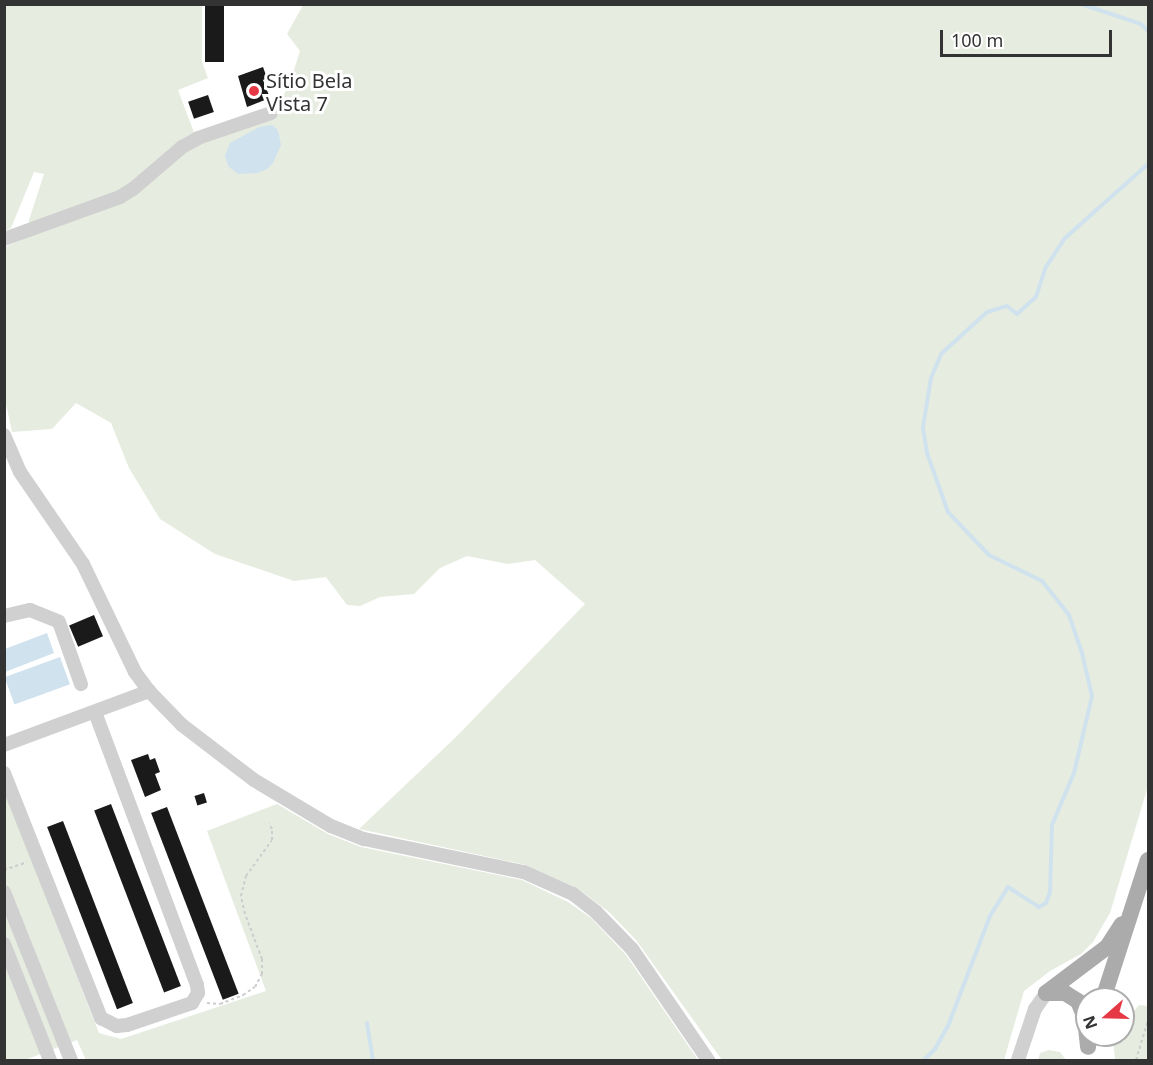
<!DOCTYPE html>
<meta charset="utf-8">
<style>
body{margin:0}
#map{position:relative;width:1153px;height:1065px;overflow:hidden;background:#fff;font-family:"Noto Sans",sans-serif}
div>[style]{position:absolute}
.green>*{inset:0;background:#e6ecdf}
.water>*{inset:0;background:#cfe2ee;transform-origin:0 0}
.stream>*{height:4px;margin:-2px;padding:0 2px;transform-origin:2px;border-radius:2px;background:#cfe2ee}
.building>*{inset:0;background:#1a1a1a;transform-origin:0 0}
.path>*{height:2px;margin-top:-1px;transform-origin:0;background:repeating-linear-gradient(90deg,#cdcdcd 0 3px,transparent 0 6px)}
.minor>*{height:14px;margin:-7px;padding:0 7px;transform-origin:7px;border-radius:7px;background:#d0d0d0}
.major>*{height:16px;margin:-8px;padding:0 8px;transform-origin:8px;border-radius:8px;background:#ababab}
.dots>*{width:16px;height:16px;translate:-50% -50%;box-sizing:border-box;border:3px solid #fff;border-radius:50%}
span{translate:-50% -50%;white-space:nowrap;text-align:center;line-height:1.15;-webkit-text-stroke:6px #fff;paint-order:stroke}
.poi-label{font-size:20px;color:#333}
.left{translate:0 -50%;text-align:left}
.frame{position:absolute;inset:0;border:6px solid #333;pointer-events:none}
.north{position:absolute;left:1075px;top:987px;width:60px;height:60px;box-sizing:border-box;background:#fff;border:2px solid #adadad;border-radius:50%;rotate:250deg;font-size:16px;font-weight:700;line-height:24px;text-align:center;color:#333}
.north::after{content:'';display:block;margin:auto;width:21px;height:27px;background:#e63946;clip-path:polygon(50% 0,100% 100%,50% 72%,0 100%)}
.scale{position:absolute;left:940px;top:30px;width:172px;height:27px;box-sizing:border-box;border:3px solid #333;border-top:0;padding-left:8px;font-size:18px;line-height:21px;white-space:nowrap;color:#333;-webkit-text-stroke:4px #fff;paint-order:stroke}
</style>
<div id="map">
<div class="green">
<i style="clip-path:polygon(5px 5px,202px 5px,202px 62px,208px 78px,178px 90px,195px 135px,273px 106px,281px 99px,289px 86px,300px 51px,287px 34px,303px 5px,1148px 5px,1148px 786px,1110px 913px,1093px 942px,1081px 954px,1050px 971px,1024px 991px,1004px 1060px,722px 1060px,636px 940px,609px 912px,577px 888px,526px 865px,359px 829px,457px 736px,585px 604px,535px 560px,508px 564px,467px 556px,440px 568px,414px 594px,380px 597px,360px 606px,347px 605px,326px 577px,294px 581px,215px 554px,160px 519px,129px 468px,111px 423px,76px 403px,52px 429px,12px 432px,4px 394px,5px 247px,28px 237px,29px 220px,44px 174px,34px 172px,11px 228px,5px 231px)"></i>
<i style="clip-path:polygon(4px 790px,99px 1033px,121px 1039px,266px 991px,207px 831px,277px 804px,328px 834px,361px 847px,522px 880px,568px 902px,591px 918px,626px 955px,698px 1060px,86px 1060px,77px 1040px,25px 1060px,5px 1060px)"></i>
<i style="clip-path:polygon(1139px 1005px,1148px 1006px,1148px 1060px,1113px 1060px,1115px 1058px,1113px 1043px,1116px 1035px,1123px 1035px,1123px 1024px)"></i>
<i style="clip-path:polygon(1049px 1050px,1060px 1052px,1066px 1060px,1038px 1060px,1040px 1053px)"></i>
</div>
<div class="water">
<i style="clip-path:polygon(272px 125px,278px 130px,281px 145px,273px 163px,267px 169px,258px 173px,238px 174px,228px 166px,225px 156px,230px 143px,259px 127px)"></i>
<i style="clip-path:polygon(47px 633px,54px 653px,5px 672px,5px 649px)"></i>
<i style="left:60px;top:657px;width:29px;height:59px;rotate:70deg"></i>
</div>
<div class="stream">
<i style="left:1081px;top:4px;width:63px;rotate:18.4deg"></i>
<i style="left:1141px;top:24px;width:10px;rotate:45deg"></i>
<i style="left:367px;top:1023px;width:37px;rotate:81deg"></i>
<i style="left:924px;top:1060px;width:16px;rotate:-45deg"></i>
<i style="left:935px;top:1049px;width:26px;rotate:-61deg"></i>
<i style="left:948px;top:1026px;width:118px;rotate:-69.1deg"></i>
<i style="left:990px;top:916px;width:34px;rotate:-58deg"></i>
<i style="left:1008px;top:887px;width:37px;rotate:33deg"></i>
<i style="left:1039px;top:907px;width:8px;rotate:-30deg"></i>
<i style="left:1046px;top:903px;width:12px;rotate:-70deg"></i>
<i style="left:1050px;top:892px;width:67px;rotate:-88.3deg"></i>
<i style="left:1052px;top:825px;width:56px;rotate:-67.1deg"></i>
<i style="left:1074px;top:773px;width:79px;rotate:-76.8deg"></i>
<i style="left:1092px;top:696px;width:44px;rotate:-103.1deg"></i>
<i style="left:1082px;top:653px;width:40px;rotate:-108.9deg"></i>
<i style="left:1069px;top:615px;width:43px;rotate:-128.5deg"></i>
<i style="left:1042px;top:581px;width:59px;rotate:-153.9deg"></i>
<i style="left:989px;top:555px;width:59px;rotate:-133.6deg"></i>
<i style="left:948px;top:512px;width:63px;rotate:-109.6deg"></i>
<i style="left:927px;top:453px;width:26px;rotate:-99deg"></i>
<i style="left:923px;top:427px;width:50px;rotate:-80.7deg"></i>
<i style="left:931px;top:378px;width:26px;rotate:-67deg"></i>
<i style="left:941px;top:354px;width:62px;rotate:-42.4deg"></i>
<i style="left:987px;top:312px;width:21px;rotate:-17deg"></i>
<i style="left:1007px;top:306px;width:13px;rotate:39deg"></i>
<i style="left:1017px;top:314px;width:25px;rotate:-42deg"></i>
<i style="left:1036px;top:297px;width:32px;rotate:-72deg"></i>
<i style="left:1046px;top:267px;width:33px;rotate:-57deg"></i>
<i style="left:1064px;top:239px;width:113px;rotate:-41.8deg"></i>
</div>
<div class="building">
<i style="left:205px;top:4px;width:19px;height:58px"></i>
<i style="clip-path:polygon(263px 67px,267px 78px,263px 80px,270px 98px,247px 107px,238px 76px)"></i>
<i style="left:208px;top:95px;width:18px;height:21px;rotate:71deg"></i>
<i style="left:94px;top:615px;width:23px;height:27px;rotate:67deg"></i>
<i style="clip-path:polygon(148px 754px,150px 760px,155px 758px,160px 772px,155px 774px,161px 790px,145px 797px,131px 760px)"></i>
<i style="left:204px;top:793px;width:10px;height:10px;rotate:73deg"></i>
<i style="left:111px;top:804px;width:195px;height:18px;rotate:69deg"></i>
<i style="left:167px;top:807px;width:200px;height:17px;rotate:69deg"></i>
<i style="left:63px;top:821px;width:195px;height:17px;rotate:69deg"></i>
</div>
<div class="path">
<i style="left:4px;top:870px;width:24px;rotate:-19deg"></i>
<i style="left:207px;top:1003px;width:13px;rotate:4deg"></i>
<i style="left:220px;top:1004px;width:25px;rotate:-21deg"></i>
<i style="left:243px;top:995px;width:14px;rotate:-34deg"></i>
<i style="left:255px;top:987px;width:15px;rotate:-62deg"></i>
<i style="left:262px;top:974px;width:15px;rotate:-90deg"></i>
<i style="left:262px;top:959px;width:48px;rotate:-110.7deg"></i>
<i style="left:245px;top:914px;width:18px;rotate:-103deg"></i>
<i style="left:241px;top:896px;width:21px;rotate:-76deg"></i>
<i style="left:246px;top:876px;width:44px;rotate:-54.2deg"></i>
<i style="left:272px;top:840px;width:11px;rotate:-90deg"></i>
<i style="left:272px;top:829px;width:6px;rotate:-121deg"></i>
<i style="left:1136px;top:1060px;width:42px;rotate:-73.3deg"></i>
</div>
<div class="minor">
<i style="left:4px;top:239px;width:123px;rotate:-19.9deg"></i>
<i style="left:120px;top:197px;width:15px;rotate:-32deg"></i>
<i style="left:133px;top:189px;width:65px;rotate:-40.6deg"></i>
<i style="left:182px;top:147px;width:18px;rotate:-29deg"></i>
<i style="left:198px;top:138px;width:77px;rotate:-18.9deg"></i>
<i style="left:4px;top:435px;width:40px;rotate:66.6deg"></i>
<i style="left:20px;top:472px;width:112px;rotate:55.6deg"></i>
<i style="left:83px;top:564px;width:120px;rotate:64.3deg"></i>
<i style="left:135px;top:672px;width:24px;rotate:54deg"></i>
<i style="left:149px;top:691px;width:47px;rotate:45.9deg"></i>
<i style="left:182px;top:725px;width:91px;rotate:37.4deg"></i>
<i style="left:254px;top:780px;width:90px;rotate:30.9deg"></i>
<i style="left:331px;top:826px;width:35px;rotate:22deg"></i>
<i style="left:364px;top:839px;width:163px;rotate:11.7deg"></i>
<i style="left:524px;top:872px;width:54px;rotate:24.2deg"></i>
<i style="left:573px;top:894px;width:29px;rotate:38deg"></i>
<i style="left:596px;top:912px;width:52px;rotate:45.8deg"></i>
<i style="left:632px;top:949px;width:135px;rotate:55.6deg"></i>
<i style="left:4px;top:616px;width:27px;rotate:-13deg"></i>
<i style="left:30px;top:610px;width:31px;rotate:22deg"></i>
<i style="left:59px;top:622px;width:66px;rotate:70.5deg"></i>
<i style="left:4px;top:745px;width:155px;rotate:-20.4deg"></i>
<i style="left:4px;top:773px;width:264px;rotate:68.4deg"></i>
<i style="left:101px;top:1018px;width:18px;rotate:27deg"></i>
<i style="left:117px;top:1026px;width:10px;rotate:-6deg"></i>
<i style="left:127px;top:1025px;width:69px;rotate:-18.7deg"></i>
<i style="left:192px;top:1003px;width:12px;rotate:-59deg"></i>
<i style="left:198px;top:993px;width:8px;rotate:-97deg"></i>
<i style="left:197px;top:985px;width:291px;rotate:-110.5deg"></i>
<i style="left:4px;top:892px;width:181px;rotate:68.3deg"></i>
<i style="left:4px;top:944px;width:125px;rotate:68.4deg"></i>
<i style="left:1018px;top:1060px;width:54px;rotate:-71.6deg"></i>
<i style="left:1035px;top:1009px;width:19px;rotate:-55deg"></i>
</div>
<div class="major">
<i style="left:1046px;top:993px;width:76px;rotate:-37deg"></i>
<i style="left:1107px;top:947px;width:27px;rotate:-57deg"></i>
<i style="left:1046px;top:993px;width:19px"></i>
<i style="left:1065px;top:993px;width:15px;rotate:32deg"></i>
<i style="left:1078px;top:1001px;width:18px;rotate:68deg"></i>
<i style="left:1085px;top:1018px;width:29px;rotate:84deg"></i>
<i style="left:1103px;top:999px;width:146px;rotate:-72.1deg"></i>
</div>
<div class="dots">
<i style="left:254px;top:91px;background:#e63946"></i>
</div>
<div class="poi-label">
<span class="left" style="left:266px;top:92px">Sítio Bela<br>Vista 7</span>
</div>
<div class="frame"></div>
<div class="north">N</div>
<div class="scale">100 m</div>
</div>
